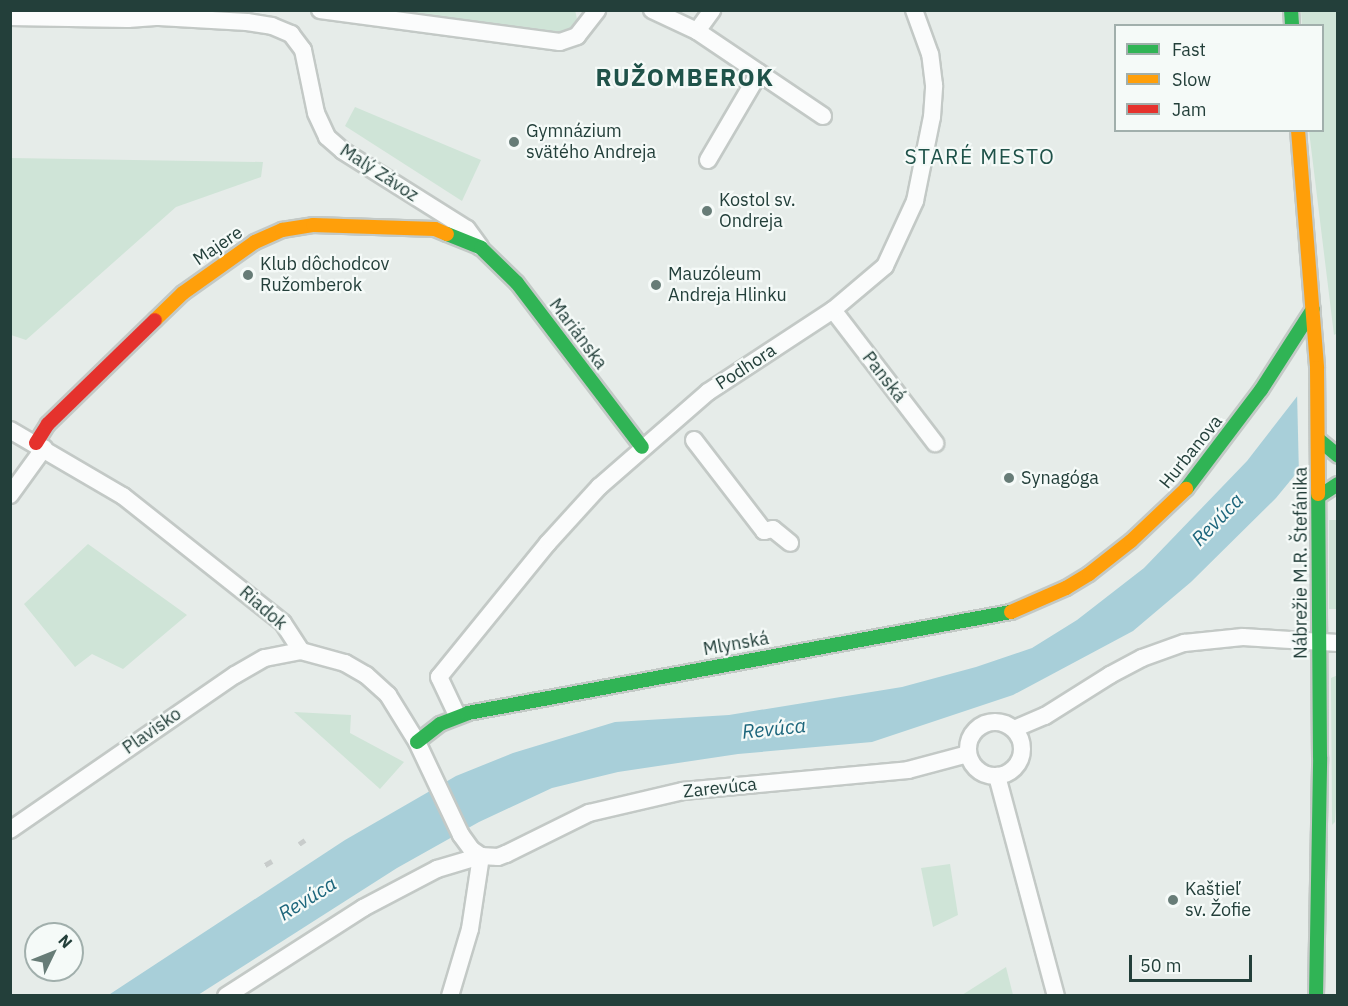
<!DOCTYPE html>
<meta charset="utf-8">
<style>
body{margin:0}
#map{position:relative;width:1348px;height:1006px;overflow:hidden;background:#e6ece9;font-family:"IBM Plex Sans",sans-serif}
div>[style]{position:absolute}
.green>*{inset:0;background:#cfe4d7;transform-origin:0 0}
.water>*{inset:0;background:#a8cfd9}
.pier>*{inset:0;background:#e6ece9}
.roads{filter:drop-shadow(2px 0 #c3c9c6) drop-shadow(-2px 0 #c3c9c6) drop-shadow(0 2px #c3c9c6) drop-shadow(0 -2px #c3c9c6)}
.street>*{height:16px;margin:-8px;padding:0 8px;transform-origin:8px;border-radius:8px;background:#fbfcfc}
.street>.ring{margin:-8px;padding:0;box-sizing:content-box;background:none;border:16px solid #fbfcfc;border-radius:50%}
.fast>*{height:14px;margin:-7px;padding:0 7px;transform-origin:7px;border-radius:7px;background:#30b455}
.slow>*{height:14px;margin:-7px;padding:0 7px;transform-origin:7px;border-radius:7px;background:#ff9f0a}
.jam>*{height:14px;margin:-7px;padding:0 7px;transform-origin:7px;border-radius:7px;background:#e5322d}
.rail>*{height:4.5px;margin-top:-2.25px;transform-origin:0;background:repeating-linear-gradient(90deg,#c8cccb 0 12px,transparent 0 18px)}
.dots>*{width:16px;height:16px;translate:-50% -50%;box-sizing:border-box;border:3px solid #f5faf8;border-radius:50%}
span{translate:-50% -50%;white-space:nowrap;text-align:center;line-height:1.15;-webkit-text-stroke:4.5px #f5faf8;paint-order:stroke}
.poi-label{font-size:18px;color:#233f3a}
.left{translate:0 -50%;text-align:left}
.street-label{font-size:18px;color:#233f3a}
.water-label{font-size:20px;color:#1d667c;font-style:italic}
.quarter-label{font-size:21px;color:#1f5249;letter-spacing:1.5px}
.district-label{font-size:24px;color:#1f5249;font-weight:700;letter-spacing:1.5px}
.frame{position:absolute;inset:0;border:12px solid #233f3a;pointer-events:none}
.legend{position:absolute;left:1114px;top:24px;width:210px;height:108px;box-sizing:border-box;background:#f5faf8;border:2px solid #a1afac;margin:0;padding:8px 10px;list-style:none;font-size:18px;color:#233f3a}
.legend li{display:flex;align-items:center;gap:12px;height:30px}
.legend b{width:30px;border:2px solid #a1afac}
.north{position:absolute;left:24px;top:922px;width:60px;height:60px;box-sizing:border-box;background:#f5faf8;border:2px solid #a1afac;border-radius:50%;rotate:47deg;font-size:16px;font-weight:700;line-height:24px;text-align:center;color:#233f3a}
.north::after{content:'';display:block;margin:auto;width:21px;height:27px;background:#677c77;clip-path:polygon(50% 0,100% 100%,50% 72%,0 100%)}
.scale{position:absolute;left:1129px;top:955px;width:123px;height:27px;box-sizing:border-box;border:3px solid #233f3a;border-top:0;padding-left:8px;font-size:18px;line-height:21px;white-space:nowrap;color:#233f3a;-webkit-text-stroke:4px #f5faf8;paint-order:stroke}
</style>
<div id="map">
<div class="green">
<i style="clip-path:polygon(575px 10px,577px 19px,571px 28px,561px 33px,388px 11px)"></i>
<i style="clip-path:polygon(1301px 11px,1337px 11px,1338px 333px,1334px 335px,1309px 131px,1322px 130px,1322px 26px,1302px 25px)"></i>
<i style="clip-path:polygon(355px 107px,481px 160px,462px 201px,345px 126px)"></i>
<i style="clip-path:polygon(11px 158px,263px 162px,261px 177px,176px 207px,26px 340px,11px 335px)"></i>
<i style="left:1329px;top:520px;width:8px;height:89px"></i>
<i style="clip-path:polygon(88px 544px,187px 615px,123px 669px,92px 654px,75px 667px,24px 604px)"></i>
<i style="clip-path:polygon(1338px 675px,1337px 790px,1335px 822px,1332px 825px,1331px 678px)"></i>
<i style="clip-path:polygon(294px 712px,351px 715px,350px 733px,404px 762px,380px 789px)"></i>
<i style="clip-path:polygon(950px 864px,958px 915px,933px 927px,921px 868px)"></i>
<i style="clip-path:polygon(1006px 967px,1013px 995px,962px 995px)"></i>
</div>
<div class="water">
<i style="clip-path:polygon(1337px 345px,1337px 424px,1276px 498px,1191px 582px,1133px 631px,1013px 695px,872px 742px,738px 754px,618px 772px,552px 788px,479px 822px,397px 868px,198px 995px,107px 996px,345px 840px,456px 776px,513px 753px,615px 722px,729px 715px,902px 687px,976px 667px,1032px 648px,1077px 620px,1144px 568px,1247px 461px)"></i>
</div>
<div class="pier">
<i style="clip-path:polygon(1338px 342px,1338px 429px,1299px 476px,1297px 391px)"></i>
</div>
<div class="roads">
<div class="street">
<i style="left:320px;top:10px;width:242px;rotate:7.6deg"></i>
<i style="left:560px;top:42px;width:18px;rotate:-19deg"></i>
<i style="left:577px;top:36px;width:33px;rotate:-52deg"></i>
<i style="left:652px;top:10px;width:50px;rotate:25deg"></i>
<i style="left:697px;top:31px;width:152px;rotate:34deg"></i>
<i style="left:10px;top:17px;width:118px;rotate:1deg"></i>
<i style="left:128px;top:19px;width:31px;rotate:-4deg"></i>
<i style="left:159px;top:17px;width:7px;rotate:-82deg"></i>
<i style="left:159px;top:17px;width:88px;rotate:3.3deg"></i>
<i style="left:247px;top:22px;width:25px;rotate:9deg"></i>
<i style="left:272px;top:26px;width:21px;rotate:23deg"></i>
<i style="left:291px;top:34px;width:20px;rotate:53deg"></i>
<i style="left:303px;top:50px;width:64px;rotate:78.3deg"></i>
<i style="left:316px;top:113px;width:26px;rotate:65deg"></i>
<i style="left:327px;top:137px;width:21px;rotate:41deg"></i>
<i style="left:343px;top:151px;width:146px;rotate:32.2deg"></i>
<i style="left:467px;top:229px;width:22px;rotate:54deg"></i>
<i style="left:697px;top:31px;width:26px;rotate:-54deg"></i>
<i style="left:708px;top:160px;width:101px;rotate:-59.6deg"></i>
<i style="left:833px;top:310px;width:168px;rotate:52.5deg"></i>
<i style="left:10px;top:430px;width:131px;rotate:30.3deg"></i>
<i style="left:123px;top:496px;width:204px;rotate:38.4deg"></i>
<i style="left:283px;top:623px;width:33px;rotate:57deg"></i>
<i style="left:694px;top:440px;width:115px;rotate:52.4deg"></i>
<i style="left:764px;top:531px;width:9px;rotate:-13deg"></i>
<i style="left:773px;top:529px;width:22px;rotate:39deg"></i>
<i style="left:10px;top:495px;width:58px;rotate:-54.1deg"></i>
<i style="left:457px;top:715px;width:42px;rotate:-115.3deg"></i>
<i style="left:439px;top:677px;width:173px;rotate:-50.9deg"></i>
<i style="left:548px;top:543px;width:76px;rotate:-47.7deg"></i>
<i style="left:599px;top:487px;width:145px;rotate:-41.1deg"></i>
<i style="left:708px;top:392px;width:149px;rotate:-33.3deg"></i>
<i style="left:833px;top:310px;width:68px;rotate:-40.2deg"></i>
<i style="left:885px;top:266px;width:72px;rotate:-65.2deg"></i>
<i style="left:915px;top:201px;width:86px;rotate:-78.6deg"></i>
<i style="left:932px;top:117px;width:32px;rotate:-86deg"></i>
<i style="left:934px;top:85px;width:31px;rotate:-97deg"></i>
<i style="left:930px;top:54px;width:47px;rotate:-110deg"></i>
<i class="ring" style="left:968px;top:722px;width:38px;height:38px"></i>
<i style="left:1014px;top:729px;width:34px;rotate:-23deg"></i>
<i style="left:1045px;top:716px;width:77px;rotate:-32.2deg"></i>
<i style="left:1110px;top:675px;width:36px;rotate:-28deg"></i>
<i style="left:1142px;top:658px;width:45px;rotate:-19.7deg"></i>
<i style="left:1184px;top:643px;width:59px;rotate:-5.8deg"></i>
<i style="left:1243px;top:637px;width:95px;rotate:3.6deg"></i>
<i style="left:997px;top:776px;width:228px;rotate:75deg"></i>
<i style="left:10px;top:830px;width:273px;rotate:-34.6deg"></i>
<i style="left:235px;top:675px;width:34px;rotate:-30deg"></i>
<i style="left:265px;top:658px;width:37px;rotate:-11deg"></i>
<i style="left:301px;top:651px;width:46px;rotate:15.3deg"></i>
<i style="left:345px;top:663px;width:24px;rotate:30deg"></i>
<i style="left:366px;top:675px;width:30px;rotate:42deg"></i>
<i style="left:388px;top:695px;width:55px;rotate:58.3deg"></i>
<i style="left:417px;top:742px;width:103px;rotate:64.7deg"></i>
<i style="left:461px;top:835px;width:19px;rotate:54deg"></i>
<i style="left:472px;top:850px;width:11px;rotate:34deg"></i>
<i style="left:226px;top:996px;width:163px;rotate:-32.7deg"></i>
<i style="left:363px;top:908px;width:84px;rotate:-27.8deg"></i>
<i style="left:437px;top:869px;width:46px;rotate:-16.5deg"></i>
<i style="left:481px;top:856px;width:17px;rotate:3deg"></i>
<i style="left:498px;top:857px;width:9px;rotate:-21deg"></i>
<i style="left:506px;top:854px;width:93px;rotate:-26.3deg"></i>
<i style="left:589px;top:813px;width:97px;rotate:-13.2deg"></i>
<i style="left:683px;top:791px;width:226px;rotate:-5.3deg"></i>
<i style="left:908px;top:770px;width:62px;rotate:-14.9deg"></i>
<i style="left:450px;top:996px;width:70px;rotate:-73.4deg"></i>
<i style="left:470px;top:929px;width:74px;rotate:-81.4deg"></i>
</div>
<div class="fast">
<i style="left:1291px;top:10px;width:16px;rotate:86deg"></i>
<i style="left:447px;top:234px;width:37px;rotate:22deg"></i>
<i style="left:481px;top:248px;width:50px;rotate:44.2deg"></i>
<i style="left:517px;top:283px;width:206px;rotate:52.7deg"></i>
<i style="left:1318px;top:439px;width:26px;rotate:40deg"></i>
<i style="left:1186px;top:489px;width:124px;rotate:-52.9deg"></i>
<i style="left:1261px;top:390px;width:96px;rotate:-57.3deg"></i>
<i style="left:1318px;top:497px;width:24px;rotate:-33deg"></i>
<i style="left:417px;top:742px;width:29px;rotate:-38deg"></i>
<i style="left:440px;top:724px;width:30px;rotate:-21deg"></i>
<i style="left:468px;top:713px;width:552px;rotate:-10.54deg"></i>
<i style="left:1316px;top:996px;width:239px;rotate:-89deg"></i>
<i style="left:1320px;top:757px;width:263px;rotate:-90.4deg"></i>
</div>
<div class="slow">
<i style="left:1298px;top:130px;width:239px;rotate:85.4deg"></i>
<i style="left:1317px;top:368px;width:126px;rotate:89.5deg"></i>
<i style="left:155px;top:320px;width:39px;rotate:-44deg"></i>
<i style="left:183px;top:293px;width:88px;rotate:-35.3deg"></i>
<i style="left:255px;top:242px;width:30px;rotate:-24deg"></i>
<i style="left:282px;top:230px;width:31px;rotate:-9deg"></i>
<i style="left:313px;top:225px;width:122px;rotate:1.9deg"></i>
<i style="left:435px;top:229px;width:13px;rotate:23deg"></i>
<i style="left:1011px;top:612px;width:60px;rotate:-23.6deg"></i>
<i style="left:1066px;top:588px;width:27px;rotate:-31deg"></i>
<i style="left:1089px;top:574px;width:53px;rotate:-38.2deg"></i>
<i style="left:1131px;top:541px;width:76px;rotate:-43.4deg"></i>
</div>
<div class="jam">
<i style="left:36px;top:443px;width:22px;rotate:-58deg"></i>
<i style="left:48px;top:424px;width:149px;rotate:-44.2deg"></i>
</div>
</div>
<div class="rail">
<i style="left:299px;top:844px;width:7px;rotate:-34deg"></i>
<i style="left:265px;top:865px;width:8px;rotate:-30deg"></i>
</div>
<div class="dots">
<i style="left:514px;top:142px;background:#677c77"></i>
<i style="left:707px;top:211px;background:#677c77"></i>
<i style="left:248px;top:275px;background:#677c77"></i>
<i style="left:656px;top:285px;background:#677c77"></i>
<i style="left:1009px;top:478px;background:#677c77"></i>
<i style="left:1173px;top:900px;background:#677c77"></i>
</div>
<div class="poi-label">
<span class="left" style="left:526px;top:142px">Gymnázium<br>svätého Andreja</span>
<span class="left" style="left:719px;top:211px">Kostol sv.<br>Ondreja</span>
<span class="left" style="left:260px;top:275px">Klub dôchodcov<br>Ružomberok</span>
<span class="left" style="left:668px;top:285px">Mauzóleum<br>Andreja Hlinku</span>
<span class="left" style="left:1021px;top:478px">Synagóga</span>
<span class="left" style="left:1185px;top:900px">Kaštieľ<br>sv. Žofie</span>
</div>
<div class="street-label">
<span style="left:379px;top:173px;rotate:33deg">Malý Závoz</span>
<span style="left:218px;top:246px;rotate:-34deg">Majere</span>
<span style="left:578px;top:334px;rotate:53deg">Mariánska</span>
<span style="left:746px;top:367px;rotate:-33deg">Podhora</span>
<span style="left:884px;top:377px;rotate:52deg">Panská</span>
<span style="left:1191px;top:452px;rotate:-51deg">Hurbanova</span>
<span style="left:1301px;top:563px;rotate:-90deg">Nábrežie M.R. Štefánika</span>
<span style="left:263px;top:608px;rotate:41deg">Riadok</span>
<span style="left:736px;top:644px;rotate:-10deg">Mlynská</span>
<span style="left:152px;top:731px;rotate:-35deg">Plavisko</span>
<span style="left:720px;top:788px;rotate:-6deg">Zarevúca</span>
</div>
<div class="water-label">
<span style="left:1217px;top:519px;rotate:-46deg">Revúca</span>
<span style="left:774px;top:728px;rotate:-6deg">Revúca</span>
<span style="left:307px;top:898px;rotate:-32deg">Revúca</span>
</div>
<div class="quarter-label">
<span style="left:980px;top:156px">STARÉ MESTO</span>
</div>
<div class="district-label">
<span style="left:685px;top:78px">RUŽOMBEROK</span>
</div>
<div class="frame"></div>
<ul class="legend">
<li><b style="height:8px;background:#30b455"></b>Fast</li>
<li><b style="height:8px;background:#ff9f0a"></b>Slow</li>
<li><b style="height:8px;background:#e5322d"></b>Jam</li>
</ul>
<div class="north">N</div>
<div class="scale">50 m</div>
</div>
